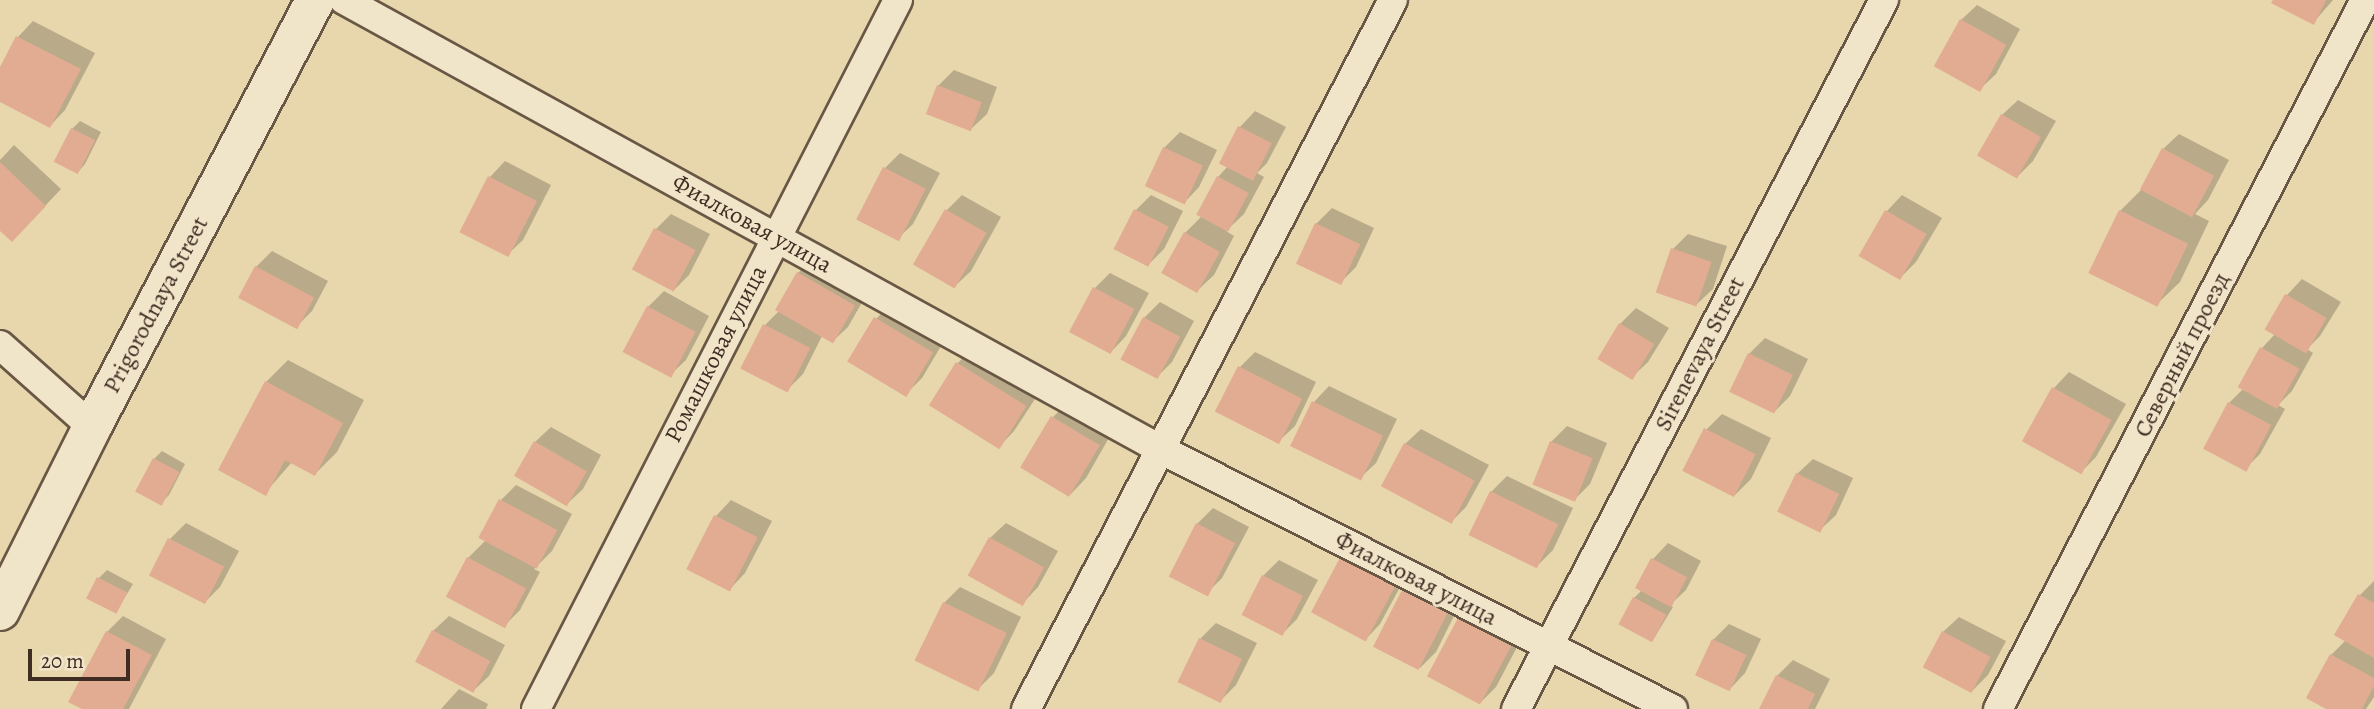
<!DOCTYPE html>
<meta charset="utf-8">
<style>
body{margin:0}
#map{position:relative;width:2374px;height:709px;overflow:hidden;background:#e8d6ac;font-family:Alegreya,serif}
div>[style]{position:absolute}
.shadow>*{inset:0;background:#0003}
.building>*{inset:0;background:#e2ac92;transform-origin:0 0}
.roads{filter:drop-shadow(2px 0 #695745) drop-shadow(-2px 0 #695745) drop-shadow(0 2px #695745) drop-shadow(0 -2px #695745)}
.street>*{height:28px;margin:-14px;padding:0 14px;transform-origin:14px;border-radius:14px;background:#f0e4c9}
.secondary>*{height:38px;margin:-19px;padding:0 19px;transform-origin:19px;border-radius:19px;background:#f0e4c9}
span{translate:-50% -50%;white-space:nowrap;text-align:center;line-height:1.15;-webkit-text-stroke:6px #f0e4c9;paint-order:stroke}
.street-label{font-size:24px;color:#3f2d23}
.scale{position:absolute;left:28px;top:649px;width:102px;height:32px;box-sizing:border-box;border:4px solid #3f2d23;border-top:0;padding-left:9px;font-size:21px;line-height:24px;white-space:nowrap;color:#3f2d23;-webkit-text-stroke:5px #f0e4c9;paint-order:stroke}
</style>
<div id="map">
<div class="shadow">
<i style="clip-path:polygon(2275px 0,2333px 0,2313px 23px)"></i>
<i style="clip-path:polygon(1977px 5px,2020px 29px,1996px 74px,1980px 89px,1961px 20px)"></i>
<i style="clip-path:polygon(33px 21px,95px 53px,65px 110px,50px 126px,0 100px,0 70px,18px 37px)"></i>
<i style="clip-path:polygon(954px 70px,997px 87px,987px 114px,971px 129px,938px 86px)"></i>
<i style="clip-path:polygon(2018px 100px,2056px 121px,2033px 161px,2017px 177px,2002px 115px)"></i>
<i style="clip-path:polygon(1255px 111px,1286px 127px,1267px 163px,1257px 173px,1264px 177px,1244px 214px,1226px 231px,1234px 236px,1214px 275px,1198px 290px,1185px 233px,1202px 216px,1198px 214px,1218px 177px,1228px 166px,1221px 163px,1240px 127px)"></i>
<i style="clip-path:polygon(80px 121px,101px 132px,85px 164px,78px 172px,72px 129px)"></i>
<i style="clip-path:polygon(1180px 132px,1217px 150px,1199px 187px,1184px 203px,1164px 148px)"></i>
<i style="clip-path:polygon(2179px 134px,2229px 160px,2208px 200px,2195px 214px,2209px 221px,2180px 282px,2157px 304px,2120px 211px,2143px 188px,2163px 149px)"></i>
<i style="clip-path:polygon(14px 145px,61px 189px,28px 224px,0 228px,0 160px)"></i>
<i style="clip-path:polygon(900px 153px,940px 173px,913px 224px,897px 239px,885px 168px)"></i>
<i style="clip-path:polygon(505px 161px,551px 185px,523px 240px,507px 255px,490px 177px)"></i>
<i style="clip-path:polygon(962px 195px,1001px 217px,971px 271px,955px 286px,946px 211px)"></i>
<i style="clip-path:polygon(1151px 195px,1183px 211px,1164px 249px,1148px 265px,1136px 210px)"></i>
<i style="clip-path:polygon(1902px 195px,1942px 218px,1916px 262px,1900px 278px,1860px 256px,1887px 211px)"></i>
<i style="clip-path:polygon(1332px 208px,1374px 228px,1356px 267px,1340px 283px,1316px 224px)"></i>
<i style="clip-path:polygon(671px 214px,710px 234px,689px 275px,674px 290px,656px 229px)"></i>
<i style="clip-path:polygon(1688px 234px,1727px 246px,1713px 289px,1697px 304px,1673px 249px)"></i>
<i style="clip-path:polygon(272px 251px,328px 281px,312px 311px,296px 327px,256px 267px)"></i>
<i style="clip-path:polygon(814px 257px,869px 290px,848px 327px,832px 342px,822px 336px,803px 374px,787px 390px,765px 325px,779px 311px,777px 310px,798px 273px)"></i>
<i style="clip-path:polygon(1110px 273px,1149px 293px,1126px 336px,1111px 352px,1095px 288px)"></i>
<i style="clip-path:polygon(2302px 279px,2341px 302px,2320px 336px,2307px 349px,2313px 353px,2292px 391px,2278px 405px,2285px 409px,2260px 454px,2244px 470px,2229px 403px,2244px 388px,2262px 348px,2275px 334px,2266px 329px,2287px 295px)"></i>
<i style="clip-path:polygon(664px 291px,709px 316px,686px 360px,670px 375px,648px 307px)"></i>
<i style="clip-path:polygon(1160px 302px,1194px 321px,1172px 362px,1157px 377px,1144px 318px)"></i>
<i style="clip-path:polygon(891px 303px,947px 336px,922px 378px,906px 394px,876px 319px)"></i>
<i style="clip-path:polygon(1636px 308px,1669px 328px,1648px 362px,1632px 377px,1600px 358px,1620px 324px)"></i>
<i style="clip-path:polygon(1765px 338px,1808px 359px,1790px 396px,1774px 412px,1749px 354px)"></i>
<i style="clip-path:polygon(973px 347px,1041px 390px,1014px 431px,999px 447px,932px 404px,958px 363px)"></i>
<i style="clip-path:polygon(1255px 352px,1316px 382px,1295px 426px,1279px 441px,1240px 367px)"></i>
<i style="clip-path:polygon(288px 360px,364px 400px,337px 452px,315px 474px,292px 462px,265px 493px,266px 382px)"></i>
<i style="clip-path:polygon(2069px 372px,2126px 404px,2096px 457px,2081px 472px,2024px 441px,2054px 388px)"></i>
<i style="clip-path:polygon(1329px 386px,1397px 419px,1376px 463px,1360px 478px,1314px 402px)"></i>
<i style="clip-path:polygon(1068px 402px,1114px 429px,1086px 478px,1071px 494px,1053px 417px)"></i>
<i style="clip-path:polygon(1722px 414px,1771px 438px,1751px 479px,1735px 495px,1706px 430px)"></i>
<i style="clip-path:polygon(1567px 426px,1607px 443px,1590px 484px,1574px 500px,1551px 442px)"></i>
<i style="clip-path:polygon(551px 427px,601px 455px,583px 489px,567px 504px,535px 442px)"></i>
<i style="clip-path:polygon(1421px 429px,1489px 465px,1466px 507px,1451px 522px,1405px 444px)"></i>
<i style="clip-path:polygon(162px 451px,185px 464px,169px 495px,161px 503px,154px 459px)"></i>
<i style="clip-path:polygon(1813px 459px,1853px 478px,1836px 515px,1820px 530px,1797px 474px)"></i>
<i style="clip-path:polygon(1507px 476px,1573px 508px,1553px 550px,1537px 566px,1491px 492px)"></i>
<i style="clip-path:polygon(516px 485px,572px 514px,552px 551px,534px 569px,540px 572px,520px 610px,504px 626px,468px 558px,486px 540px,501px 500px)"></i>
<i style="clip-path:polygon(731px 500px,772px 521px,745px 573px,730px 589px,716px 516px)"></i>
<i style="clip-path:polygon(1213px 508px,1249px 527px,1222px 578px,1206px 594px,1197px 524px)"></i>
<i style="clip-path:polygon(186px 523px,239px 551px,220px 587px,204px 603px,151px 575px,170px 539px)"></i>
<i style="clip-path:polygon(1006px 523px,1058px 551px,1038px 587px,1023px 603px,990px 538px)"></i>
<i style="clip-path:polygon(1360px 539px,1411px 567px,1380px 624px,1365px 640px)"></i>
<i style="clip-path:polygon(1668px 543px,1701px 561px,1686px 590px,1670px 605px,1673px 607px,1653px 640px,1634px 598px,1642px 590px,1637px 587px,1653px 559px)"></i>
<i style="clip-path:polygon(1279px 560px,1318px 580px,1297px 619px,1281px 635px,1263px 576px)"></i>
<i style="clip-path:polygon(107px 570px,133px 584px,116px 612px,99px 578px)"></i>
<i style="clip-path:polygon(1420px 574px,1464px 596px,1436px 652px,1420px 668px,1405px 590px)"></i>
<i style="clip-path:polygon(2374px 581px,2374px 697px,2366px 709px,2329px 709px,2331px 655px,2346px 640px,2360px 595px)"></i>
<i style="clip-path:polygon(960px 587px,1021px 617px,994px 673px,978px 689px,944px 603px)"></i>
<i style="clip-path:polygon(1475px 604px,1526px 630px,1496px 687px,1480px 703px,1459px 620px)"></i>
<i style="clip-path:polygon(123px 616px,166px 639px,129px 709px,86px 709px,107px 632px)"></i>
<i style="clip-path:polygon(449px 616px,505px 645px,489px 676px,473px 691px,433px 631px)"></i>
<i style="clip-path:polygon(1959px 617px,2006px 641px,1988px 675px,1972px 691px,1943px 632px)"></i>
<i style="clip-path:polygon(1216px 623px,1257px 643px,1236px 685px,1220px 701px,1200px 639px)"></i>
<i style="clip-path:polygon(1729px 624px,1761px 639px,1745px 673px,1730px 689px,1713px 640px)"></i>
<i style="clip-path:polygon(1793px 660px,1830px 679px,1815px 709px,1761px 709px,1777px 676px)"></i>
<i style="clip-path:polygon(459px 689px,488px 704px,486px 709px,441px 709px)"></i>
</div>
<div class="building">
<i style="clip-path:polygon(2273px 0,2326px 0,2314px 25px,2271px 3px)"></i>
<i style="left:1960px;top:19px;width:53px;height:54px;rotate:29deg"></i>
<i style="clip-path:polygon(16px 36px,81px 69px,50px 128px,0 102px,0 67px)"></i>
<i style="left:937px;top:85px;width:48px;height:31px;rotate:21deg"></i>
<i style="left:2001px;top:114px;width:46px;height:48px;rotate:30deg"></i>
<i style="left:1238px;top:126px;width:38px;height:42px;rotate:27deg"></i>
<i style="left:71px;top:128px;width:27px;height:38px;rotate:27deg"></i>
<i style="left:1163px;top:147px;width:44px;height:43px;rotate:25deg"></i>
<i style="left:2162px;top:148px;width:59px;height:47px;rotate:28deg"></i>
<i style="clip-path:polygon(0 162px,46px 206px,12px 242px,0 231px)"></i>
<i style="left:883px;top:167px;width:48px;height:59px;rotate:27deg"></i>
<i style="left:488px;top:176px;width:55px;height:63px;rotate:27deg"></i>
<i style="left:1217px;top:176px;width:36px;height:44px;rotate:28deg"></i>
<i style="left:945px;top:209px;width:48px;height:64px;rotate:30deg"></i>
<i style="left:1134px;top:209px;width:39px;height:45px;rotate:27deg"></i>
<i style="left:1885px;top:210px;width:48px;height:53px;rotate:30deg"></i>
<i style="left:2119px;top:210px;width:77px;height:70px;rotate:26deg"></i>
<i style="left:1315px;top:223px;width:50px;height:45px;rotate:25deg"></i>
<i style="left:654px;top:228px;width:47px;height:47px;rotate:28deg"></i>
<i style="left:1184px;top:232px;width:41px;height:47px;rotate:29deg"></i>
<i style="left:1671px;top:248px;width:43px;height:47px;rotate:19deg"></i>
<i style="left:255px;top:266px;width:67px;height:36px;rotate:28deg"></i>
<i style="left:797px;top:272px;width:67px;height:44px;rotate:30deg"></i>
<i style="left:1093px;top:287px;width:47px;height:51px;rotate:28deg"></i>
<i style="left:2285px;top:294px;width:48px;height:41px;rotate:30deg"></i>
<i style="left:647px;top:306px;width:55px;height:52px;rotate:28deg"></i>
<i style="left:874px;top:317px;width:69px;height:52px;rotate:31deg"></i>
<i style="left:1143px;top:317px;width:42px;height:48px;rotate:28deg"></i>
<i style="left:1619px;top:323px;width:41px;height:42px;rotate:31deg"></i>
<i style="left:763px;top:324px;width:53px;height:50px;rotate:27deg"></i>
<i style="left:2260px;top:347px;width:45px;height:46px;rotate:29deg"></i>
<i style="left:1748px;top:353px;width:50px;height:43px;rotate:26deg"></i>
<i style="left:956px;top:362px;width:83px;height:51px;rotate:32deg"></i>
<i style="left:1238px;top:366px;width:72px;height:51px;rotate:27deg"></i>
<i style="clip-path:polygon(265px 381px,343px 423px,315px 476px,285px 460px,266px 496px,218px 470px)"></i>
<i style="left:2052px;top:387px;width:68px;height:62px;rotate:29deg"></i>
<i style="left:1312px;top:401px;width:79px;height:50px;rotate:26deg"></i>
<i style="left:2228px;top:402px;width:49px;height:53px;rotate:28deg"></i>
<i style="left:1051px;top:416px;width:57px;height:60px;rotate:31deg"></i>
<i style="left:1704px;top:428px;width:58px;height:48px;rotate:27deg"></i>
<i style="left:534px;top:441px;width:61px;height:40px;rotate:30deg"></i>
<i style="left:1550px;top:441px;width:46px;height:47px;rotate:22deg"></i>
<i style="left:1404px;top:443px;width:80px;height:49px;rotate:28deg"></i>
<i style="left:153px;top:458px;width:30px;height:38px;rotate:28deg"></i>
<i style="left:1796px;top:473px;width:48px;height:43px;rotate:26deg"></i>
<i style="left:1490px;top:491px;width:76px;height:49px;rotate:26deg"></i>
<i style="left:499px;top:499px;width:66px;height:44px;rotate:28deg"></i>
<i style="left:714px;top:515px;width:49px;height:61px;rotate:27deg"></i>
<i style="left:1196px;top:523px;width:44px;height:60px;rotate:27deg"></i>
<i style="left:989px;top:537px;width:63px;height:44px;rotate:29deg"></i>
<i style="left:168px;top:538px;width:63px;height:42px;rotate:27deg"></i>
<i style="left:1342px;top:554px;width:62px;height:66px;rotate:28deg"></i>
<i style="left:467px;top:557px;width:67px;height:45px;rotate:28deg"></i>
<i style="left:1651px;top:558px;width:41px;height:34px;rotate:28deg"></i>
<i style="left:1262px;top:575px;width:46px;height:45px;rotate:27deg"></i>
<i style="left:97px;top:577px;width:34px;height:24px;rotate:27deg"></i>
<i style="left:1403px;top:588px;width:51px;height:66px;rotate:27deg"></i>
<i style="clip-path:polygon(2358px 594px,2374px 603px,2374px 658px,2334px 635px)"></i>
<i style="left:1633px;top:597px;width:38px;height:31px;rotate:28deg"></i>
<i style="left:943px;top:602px;width:71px;height:65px;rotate:26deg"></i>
<i style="left:1458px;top:618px;width:60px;height:66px;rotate:28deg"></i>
<i style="left:432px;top:630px;width:66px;height:36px;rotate:28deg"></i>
<i style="clip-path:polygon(106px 631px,152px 655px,123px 709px,82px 709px,68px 702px)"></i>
<i style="left:1942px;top:631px;width:55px;height:41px;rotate:28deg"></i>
<i style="left:1199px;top:638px;width:48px;height:49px;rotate:26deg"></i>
<i style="left:1712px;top:639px;width:38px;height:40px;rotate:25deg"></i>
<i style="clip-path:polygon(2330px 654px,2374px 678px,2374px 686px,2362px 709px,2326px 709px,2306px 698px)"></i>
<i style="clip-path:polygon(1776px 675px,1815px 694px,1808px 709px,1759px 709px)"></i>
</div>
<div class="roads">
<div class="street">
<i style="left:344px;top:0;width:931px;rotate:28.82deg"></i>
<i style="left:1160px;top:449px;width:575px;rotate:26.88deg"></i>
<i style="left:0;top:345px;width:123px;rotate:41.7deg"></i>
<i style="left:536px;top:709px;width:796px;rotate:-62.95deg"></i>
<i style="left:1026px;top:709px;width:798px;rotate:-62.63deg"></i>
<i style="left:1516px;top:709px;width:799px;rotate:-62.57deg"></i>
<i style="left:1998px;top:709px;width:798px;rotate:-62.63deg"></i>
</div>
<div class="secondary">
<i style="left:0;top:611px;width:206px;rotate:-63.4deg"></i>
<i style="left:92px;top:427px;width:482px;rotate:-62.4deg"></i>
</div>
</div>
<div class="street-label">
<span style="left:752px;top:224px;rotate:29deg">Фиалковая улица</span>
<span style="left:156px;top:305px;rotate:-62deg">Prigorodnaya Street</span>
<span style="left:716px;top:354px;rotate:-63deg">Ромашковая улица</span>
<span style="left:1700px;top:354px;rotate:-63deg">Sirenevaya Street</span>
<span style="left:2182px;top:355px;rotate:-63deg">Северный проезд</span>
<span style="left:1416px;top:579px;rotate:27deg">Фиалковая улица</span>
</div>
<div class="scale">20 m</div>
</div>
